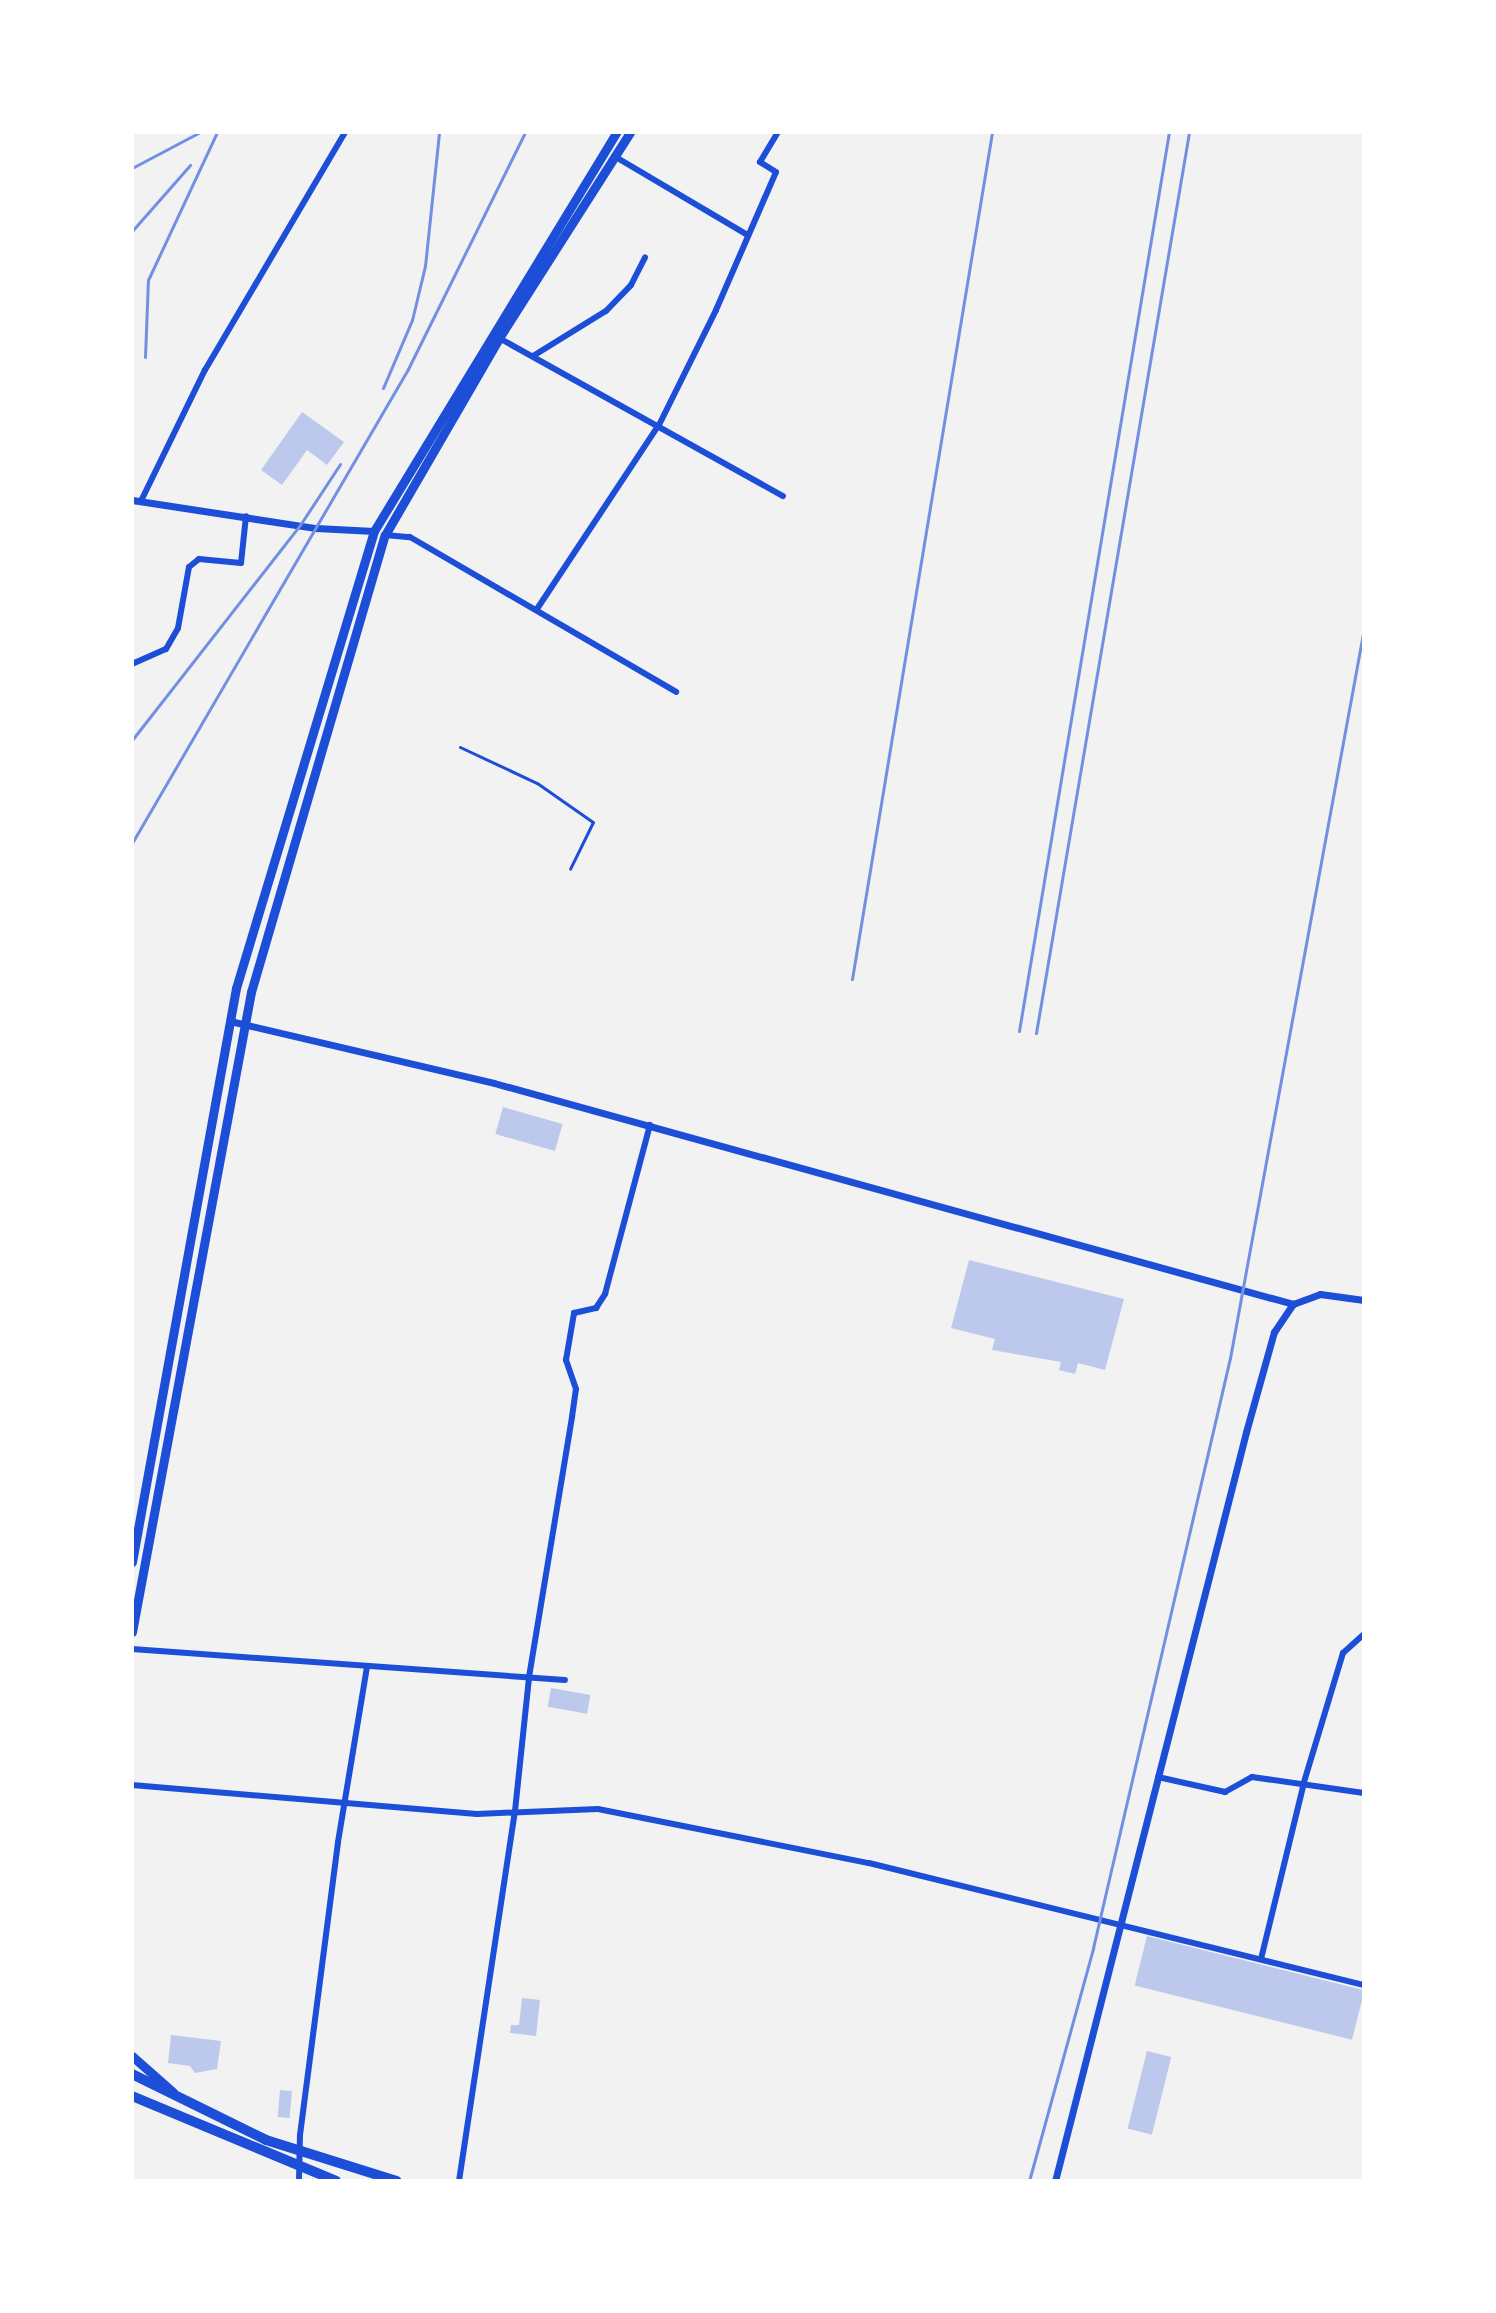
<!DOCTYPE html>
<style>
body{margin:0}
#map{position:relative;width:1496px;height:2313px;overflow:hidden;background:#f2f2f2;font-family:"IBM Plex Sans",sans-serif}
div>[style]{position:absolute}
.building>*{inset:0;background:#bdc9ec;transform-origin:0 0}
.service>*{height:3px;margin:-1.5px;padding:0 1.5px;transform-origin:1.5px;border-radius:1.5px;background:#1d4ed8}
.minor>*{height:6px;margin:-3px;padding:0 3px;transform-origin:3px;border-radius:3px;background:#1d4ed8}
.tertiary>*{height:7px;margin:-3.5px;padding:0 3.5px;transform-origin:3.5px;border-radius:3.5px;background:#1d4ed8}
.primary>*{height:9px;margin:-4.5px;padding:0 4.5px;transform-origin:4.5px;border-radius:4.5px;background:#1d4ed8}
.trunk>*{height:10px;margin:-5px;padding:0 5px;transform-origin:5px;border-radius:5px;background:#1d4ed8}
.rail>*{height:3px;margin:-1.5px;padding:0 1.5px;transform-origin:1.5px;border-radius:1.5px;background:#7290e2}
span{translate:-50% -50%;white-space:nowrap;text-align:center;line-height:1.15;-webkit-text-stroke:8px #fff;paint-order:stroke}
.frame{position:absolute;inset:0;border:134px solid #fff;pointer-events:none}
</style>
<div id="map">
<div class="building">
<i style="clip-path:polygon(302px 412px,344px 442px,327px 465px,307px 450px,282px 485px,261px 470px)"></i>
<i style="left:503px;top:1107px;width:62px;height:28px;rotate:16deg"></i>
<i style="clip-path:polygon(969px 1260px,1124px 1299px,1105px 1370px,1078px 1363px,1075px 1374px,1059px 1370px,1061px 1362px,992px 1350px,995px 1339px,951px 1328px)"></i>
<i style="left:551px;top:1688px;width:40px;height:19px;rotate:10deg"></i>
<i style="left:1147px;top:1936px;width:224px;height:51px;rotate:14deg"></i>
<i style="clip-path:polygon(522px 1998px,540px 2000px,536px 2036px,510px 2033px,511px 2025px,519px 2025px)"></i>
<i style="clip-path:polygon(171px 2035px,221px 2041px,217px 2069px,195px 2073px,190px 2066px,168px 2063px)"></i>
<i style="left:1147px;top:2051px;width:25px;height:80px;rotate:14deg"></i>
<i style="left:280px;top:2090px;width:12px;height:27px;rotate:5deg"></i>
</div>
<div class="service">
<i style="left:460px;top:747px;width:85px;rotate:25.1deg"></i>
<i style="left:537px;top:783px;width:68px;rotate:34.9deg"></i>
<i style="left:593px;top:822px;width:52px;rotate:116.1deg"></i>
</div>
<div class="minor">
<i style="left:614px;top:156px;width:153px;rotate:30.6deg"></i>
<i style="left:499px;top:338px;width:325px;rotate:29.1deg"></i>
<i style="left:533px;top:356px;width:86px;rotate:-31.7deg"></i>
<i style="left:606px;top:311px;width:36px;rotate:-46deg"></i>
<i style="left:631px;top:285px;width:31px;rotate:-63deg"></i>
<i style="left:141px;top:501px;width:146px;rotate:-64deg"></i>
<i style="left:205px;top:370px;width:276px;rotate:-59.5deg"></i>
<i style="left:385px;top:535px;width:25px;rotate:5deg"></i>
<i style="left:410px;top:537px;width:308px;rotate:30.2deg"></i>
<i style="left:537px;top:609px;width:221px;rotate:-56.5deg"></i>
<i style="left:659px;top:425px;width:128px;rotate:-63.6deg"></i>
<i style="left:716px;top:310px;width:150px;rotate:-66.5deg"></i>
<i style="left:776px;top:172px;width:19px;rotate:-148deg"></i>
<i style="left:760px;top:162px;width:35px;rotate:-59deg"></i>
<i style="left:132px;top:664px;width:37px;rotate:-24deg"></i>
<i style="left:166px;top:649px;width:24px;rotate:-60deg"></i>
<i style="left:178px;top:628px;width:62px;rotate:-79.8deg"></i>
<i style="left:189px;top:567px;width:13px;rotate:-39deg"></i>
<i style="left:199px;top:559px;width:42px;rotate:5.4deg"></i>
<i style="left:241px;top:563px;width:47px;rotate:-83.9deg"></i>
<i style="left:132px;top:1649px;width:434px;rotate:4.1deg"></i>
<i style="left:1158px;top:1777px;width:69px;rotate:12.6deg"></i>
<i style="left:1225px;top:1792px;width:31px;rotate:-29deg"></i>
<i style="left:1252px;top:1777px;width:113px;rotate:8.1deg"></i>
<i style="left:132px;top:1785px;width:346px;rotate:4.8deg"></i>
<i style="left:477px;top:1814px;width:121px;rotate:-2.4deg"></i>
<i style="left:598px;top:1809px;width:276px;rotate:11.3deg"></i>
<i style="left:869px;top:1863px;width:510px;rotate:13.85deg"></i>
<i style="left:1261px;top:1959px;width:182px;rotate:-76.3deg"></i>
<i style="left:1304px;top:1782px;width:135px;rotate:-73.2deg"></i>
<i style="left:1343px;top:1653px;width:28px;rotate:-42deg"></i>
<i style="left:299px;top:2181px;width:46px;rotate:-88.8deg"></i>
<i style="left:300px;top:2135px;width:295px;rotate:-82.6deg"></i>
<i style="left:338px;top:1842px;width:177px;rotate:-80.6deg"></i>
<i style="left:459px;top:2181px;width:374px;rotate:-81.4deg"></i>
<i style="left:515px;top:1811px;width:135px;rotate:-84deg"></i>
<i style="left:529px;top:1677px;width:264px;rotate:-80.6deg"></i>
<i style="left:572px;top:1417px;width:28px;rotate:-82deg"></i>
<i style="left:576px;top:1389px;width:31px;rotate:-109deg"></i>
<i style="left:566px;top:1360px;width:48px;rotate:-80.3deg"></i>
<i style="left:574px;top:1313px;width:23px;rotate:-13deg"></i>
<i style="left:596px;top:1308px;width:17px;rotate:-57deg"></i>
<i style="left:605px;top:1294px;width:175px;rotate:-75.1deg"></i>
</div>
<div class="tertiary">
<i style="left:132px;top:500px;width:186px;rotate:8.7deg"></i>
<i style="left:316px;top:528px;width:58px;rotate:3deg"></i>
<i style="left:230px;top:1021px;width:271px;rotate:13.2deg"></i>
<i style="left:494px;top:1083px;width:829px;rotate:15.46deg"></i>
<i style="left:1293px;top:1304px;width:29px;rotate:-20deg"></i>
<i style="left:1320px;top:1294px;width:44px;rotate:7.8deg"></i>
<i style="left:1055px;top:2181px;width:773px;rotate:-75.69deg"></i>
<i style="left:1246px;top:1432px;width:104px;rotate:-74.4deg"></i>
<i style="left:1274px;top:1332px;width:34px;rotate:-56deg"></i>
</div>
<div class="primary">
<i style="left:132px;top:1562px;width:583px;rotate:-79.73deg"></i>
<i style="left:236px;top:988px;width:477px;rotate:-73.2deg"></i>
<i style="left:374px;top:531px;width:467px;rotate:-58.7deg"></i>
<i style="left:132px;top:1632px;width:651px;rotate:-79.47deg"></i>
<i style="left:251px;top:992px;width:476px;rotate:-73.7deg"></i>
<i style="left:385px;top:535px;width:228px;rotate:-59.9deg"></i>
<i style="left:499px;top:338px;width:244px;rotate:-57.5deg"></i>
<i style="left:132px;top:2056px;width:55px;rotate:41.3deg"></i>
</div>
<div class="trunk">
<i style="left:132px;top:2074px;width:149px;rotate:26.2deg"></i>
<i style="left:266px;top:2140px;width:137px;rotate:17.4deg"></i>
<i style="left:132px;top:2096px;width:221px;rotate:22.6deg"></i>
</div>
<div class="rail">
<i style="left:132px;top:168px;width:77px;rotate:-27.9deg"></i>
<i style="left:132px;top:231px;width:88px;rotate:-48.7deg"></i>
<i style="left:145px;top:357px;width:77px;rotate:-87.8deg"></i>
<i style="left:148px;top:280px;width:163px;rotate:-65deg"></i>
<i style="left:383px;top:388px;width:74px;rotate:-66.9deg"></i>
<i style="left:412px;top:320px;width:56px;rotate:-76.5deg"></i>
<i style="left:425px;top:266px;width:135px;rotate:-84deg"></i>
<i style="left:132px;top:740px;width:273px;rotate:-52deg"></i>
<i style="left:300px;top:525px;width:73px;rotate:-56.7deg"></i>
<i style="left:132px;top:843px;width:548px;rotate:-59.79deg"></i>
<i style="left:408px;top:369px;width:264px;rotate:-63.7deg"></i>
<i style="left:852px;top:979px;width:858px;rotate:-80.61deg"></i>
<i style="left:1019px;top:1031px;width:911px;rotate:-80.53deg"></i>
<i style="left:1036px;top:1033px;width:914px;rotate:-80.36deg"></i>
<i style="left:1029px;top:2181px;width:242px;rotate:-74.6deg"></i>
<i style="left:1093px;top:1948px;width:606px;rotate:-76.93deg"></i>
<i style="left:1230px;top:1358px;width:742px;rotate:-79.6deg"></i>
</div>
<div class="frame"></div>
</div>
